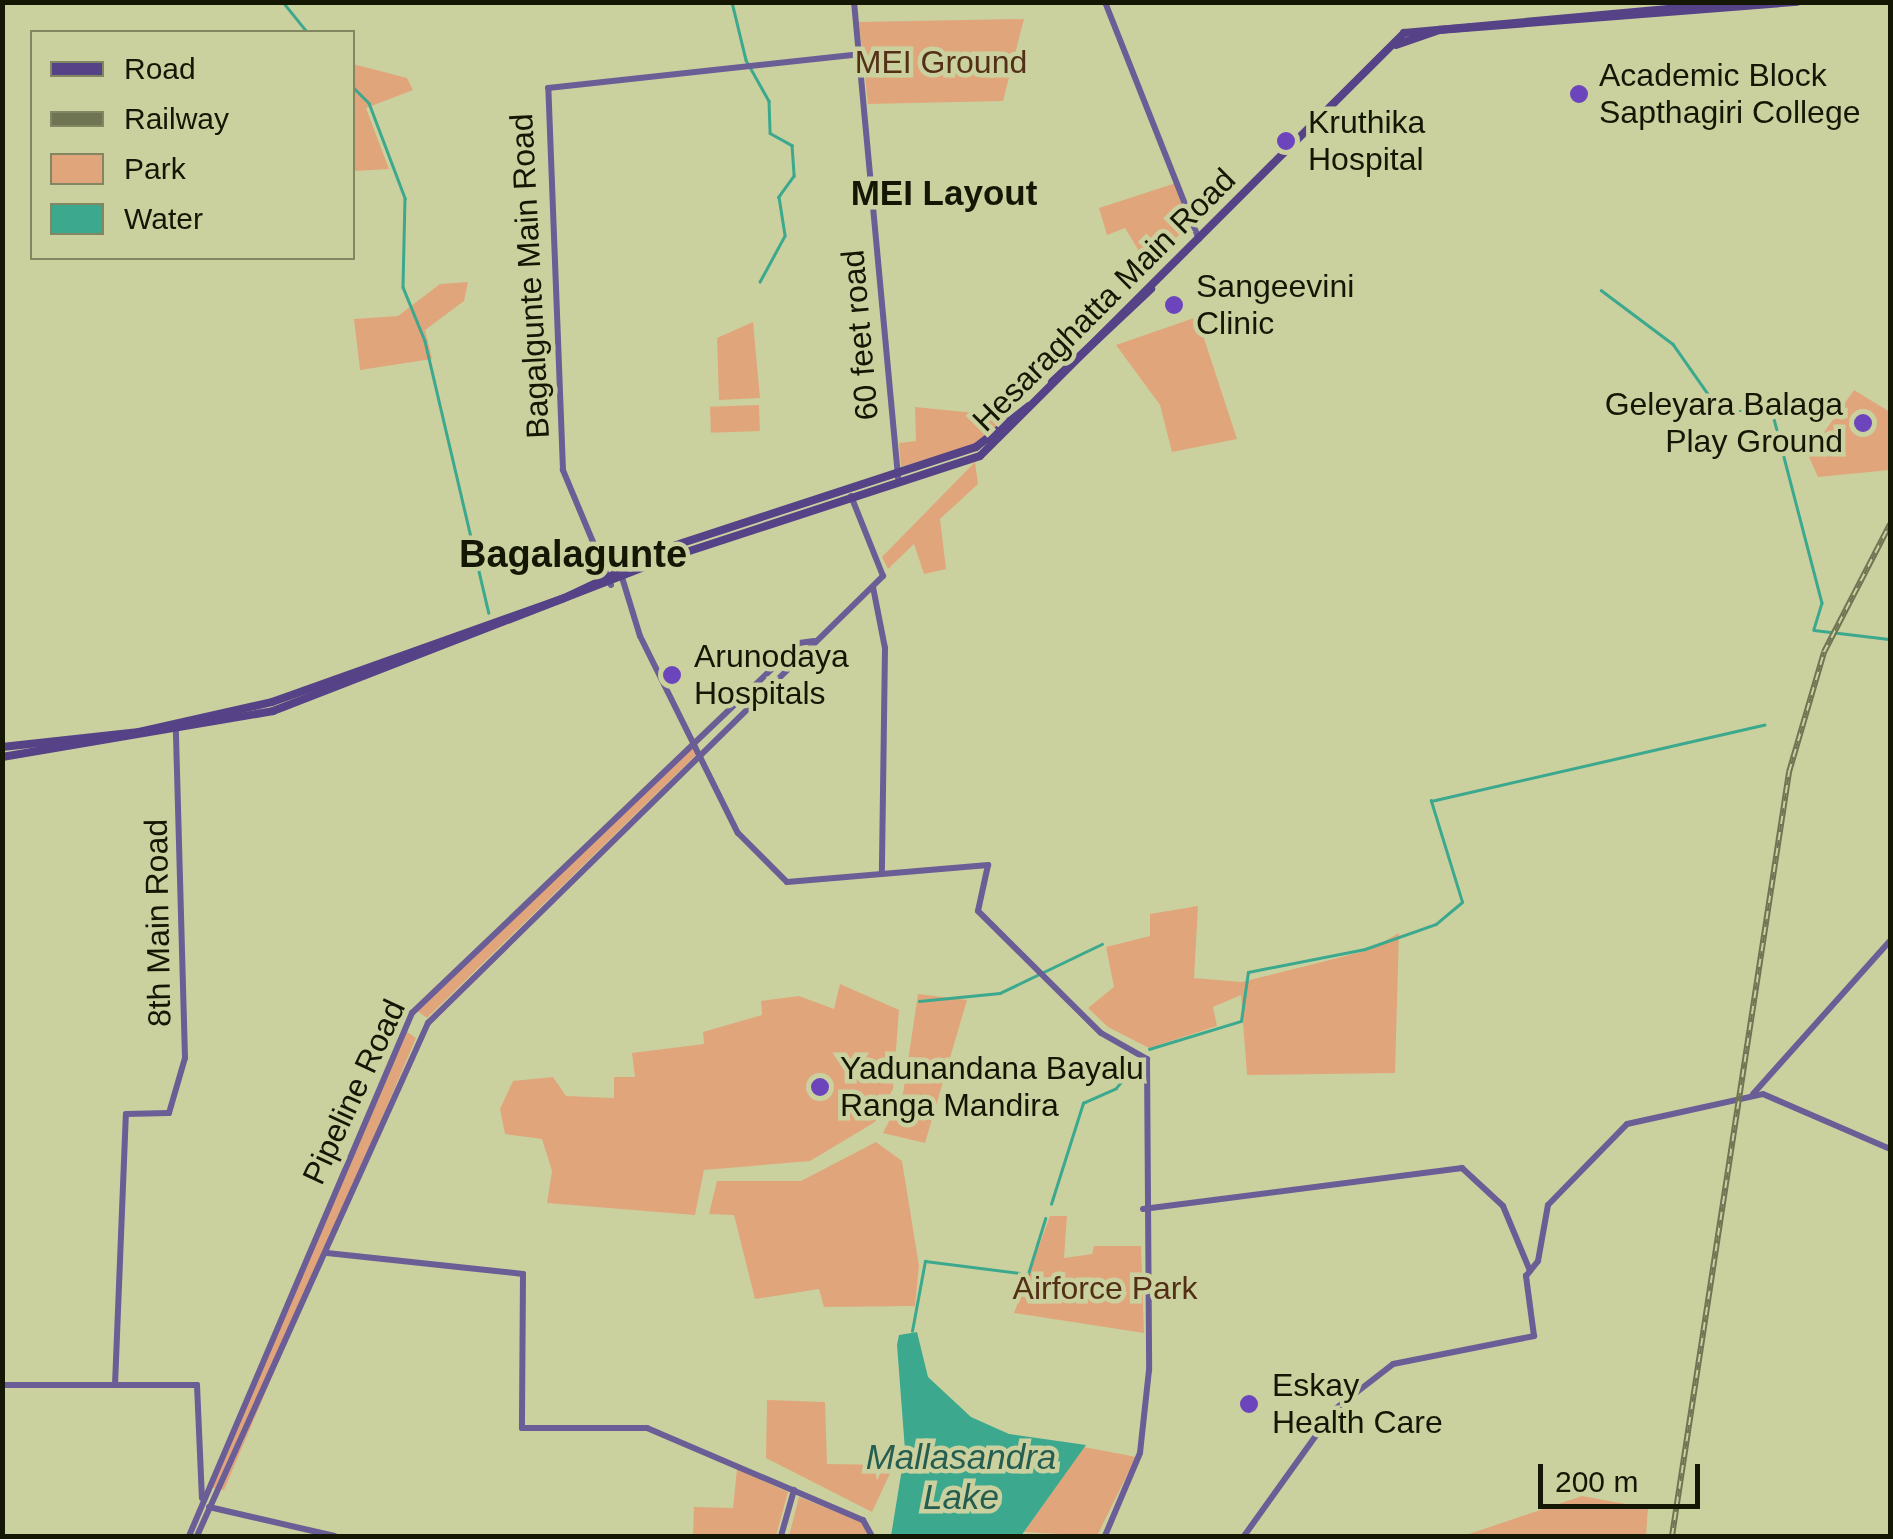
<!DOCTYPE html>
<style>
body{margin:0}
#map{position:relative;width:1893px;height:1539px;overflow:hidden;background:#cad19f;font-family:Arial,sans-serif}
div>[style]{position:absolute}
.green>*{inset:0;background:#e1a57c;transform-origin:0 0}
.water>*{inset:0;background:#3ca88e}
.stream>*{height:2.5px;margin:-1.25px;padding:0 1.25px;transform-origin:1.25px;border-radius:1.25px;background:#3ca88e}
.secondary>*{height:6px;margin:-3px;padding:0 3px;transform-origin:3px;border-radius:3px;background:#6b5d96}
.primary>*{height:8px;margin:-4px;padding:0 4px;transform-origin:4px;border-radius:4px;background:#554287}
.rail>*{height:6px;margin-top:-3px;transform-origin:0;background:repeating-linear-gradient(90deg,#cad19f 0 8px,#6f7452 0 16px);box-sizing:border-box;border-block:2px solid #6f7452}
.dots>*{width:28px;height:28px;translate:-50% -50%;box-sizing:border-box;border:5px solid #cad19f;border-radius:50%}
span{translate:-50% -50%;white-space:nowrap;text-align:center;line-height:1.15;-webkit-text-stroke:9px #cad19f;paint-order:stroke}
.park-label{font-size:32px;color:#532f16}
.poi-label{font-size:32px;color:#151705}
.left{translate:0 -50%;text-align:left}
.right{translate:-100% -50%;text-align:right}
.street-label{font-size:32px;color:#151705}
.neighbourhood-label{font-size:35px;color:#151705;font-weight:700}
.water-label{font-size:35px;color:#255e50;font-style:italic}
.quarter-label{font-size:38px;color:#151705;font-weight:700}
.frame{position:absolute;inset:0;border:5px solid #151705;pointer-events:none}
.legend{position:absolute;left:30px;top:30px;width:325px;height:230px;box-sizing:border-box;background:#cad19f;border:2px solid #828761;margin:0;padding:12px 18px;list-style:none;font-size:30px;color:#151705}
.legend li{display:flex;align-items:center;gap:20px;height:50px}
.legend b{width:50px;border:2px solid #828761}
.scale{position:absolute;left:1538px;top:1464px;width:162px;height:45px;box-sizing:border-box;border:5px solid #151705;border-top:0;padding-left:12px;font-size:30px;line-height:35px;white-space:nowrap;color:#151705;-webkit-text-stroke:8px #cad19f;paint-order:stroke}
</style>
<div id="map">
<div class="green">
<i style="clip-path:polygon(1024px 19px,1003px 101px,868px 104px,859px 22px)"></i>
<i style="clip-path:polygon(353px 64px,407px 78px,413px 90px,366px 108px,389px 169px,353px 171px)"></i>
<i style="clip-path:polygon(1176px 183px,1190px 224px,1148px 266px,1125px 228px,1107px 235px,1099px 208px)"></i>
<i style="clip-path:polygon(468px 282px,464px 301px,425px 330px,432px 359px,360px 370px,354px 319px,398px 316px,440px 284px)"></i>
<i style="clip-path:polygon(1197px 317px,1237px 439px,1172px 452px,1160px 405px,1116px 345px)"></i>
<i style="clip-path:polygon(753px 322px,760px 398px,719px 400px,717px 338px)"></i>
<i style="clip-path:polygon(1854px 390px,1890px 412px,1890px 470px,1818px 477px,1808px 455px)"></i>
<i style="left:759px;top:405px;width:26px;height:49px;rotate:88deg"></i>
<i style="clip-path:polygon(915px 407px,995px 415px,1001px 425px,970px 446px,901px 467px,899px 443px,916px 441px)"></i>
<i style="clip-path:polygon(975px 462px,978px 484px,940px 519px,946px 569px,924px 574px,914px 544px,888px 569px,882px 557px)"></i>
<i style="clip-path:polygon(692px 744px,697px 754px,427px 1018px,416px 1010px)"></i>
<i style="clip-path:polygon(1198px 906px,1194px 978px,1242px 982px,1369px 950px,1399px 933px,1395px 1073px,1247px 1075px,1241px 995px,1213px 1007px,1217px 1026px,1149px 1048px,1108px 1027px,1088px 1008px,1114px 987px,1106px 947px,1150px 936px,1150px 914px)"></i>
<i style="clip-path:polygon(840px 984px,899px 1010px,893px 1089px,875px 1122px,810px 1161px,704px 1170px,695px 1215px,547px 1203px,552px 1171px,542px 1139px,505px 1134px,500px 1109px,513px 1081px,553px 1077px,566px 1096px,614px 1098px,614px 1077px,635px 1077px,632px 1053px,704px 1044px,703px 1032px,762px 1015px,761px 1001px,799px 996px,834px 1009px)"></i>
<i style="clip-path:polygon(918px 994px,967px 1000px,925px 1143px,883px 1133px,903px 1094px)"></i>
<i style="clip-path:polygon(407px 1032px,416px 1038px,224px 1490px,209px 1487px)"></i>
<i style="clip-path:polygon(876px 1142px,902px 1161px,919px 1266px,915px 1306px,824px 1307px,819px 1289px,755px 1299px,734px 1215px,709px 1214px,717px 1181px,801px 1181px)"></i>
<i style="clip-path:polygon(1050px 1216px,1067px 1216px,1064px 1258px,1092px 1254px,1094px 1246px,1141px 1246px,1144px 1333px,1014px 1313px)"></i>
<i style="clip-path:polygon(767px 1400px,825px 1402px,827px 1464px,894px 1465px,872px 1512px,766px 1458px)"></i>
<i style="clip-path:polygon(1084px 1447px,1136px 1457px,1097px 1536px,1024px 1532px)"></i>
<i style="clip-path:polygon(737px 1469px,788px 1492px,776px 1536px,693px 1536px,694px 1507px,733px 1508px)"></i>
<i style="clip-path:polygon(1582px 1496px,1648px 1508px,1646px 1536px,1435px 1536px,1466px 1535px)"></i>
<i style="clip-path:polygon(799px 1497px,862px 1522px,868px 1536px,789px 1536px)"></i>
</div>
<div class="water">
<i style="clip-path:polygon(917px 1332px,928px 1377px,971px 1417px,1009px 1434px,1086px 1445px,1021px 1536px,891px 1536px,905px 1450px,897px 1345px,899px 1335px)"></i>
</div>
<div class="stream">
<i style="left:283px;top:2px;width:38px;rotate:51deg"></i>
<i style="left:732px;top:2px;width:60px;rotate:76.4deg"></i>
<i style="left:746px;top:60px;width:47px;rotate:60.7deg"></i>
<i style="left:769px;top:101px;width:32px;rotate:88deg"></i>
<i style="left:770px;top:133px;width:25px;rotate:29deg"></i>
<i style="left:792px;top:145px;width:31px;rotate:86deg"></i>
<i style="left:794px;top:176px;width:26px;rotate:126deg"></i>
<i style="left:779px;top:197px;width:39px;rotate:81deg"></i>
<i style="left:785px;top:236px;width:52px;rotate:118.5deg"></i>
<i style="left:352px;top:86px;width:24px;rotate:45deg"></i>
<i style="left:369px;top:103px;width:102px;rotate:69.2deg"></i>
<i style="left:405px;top:198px;width:89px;rotate:91.3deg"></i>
<i style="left:403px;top:287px;width:58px;rotate:67.8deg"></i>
<i style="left:425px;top:341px;width:279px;rotate:76.8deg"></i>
<i style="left:1601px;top:290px;width:90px;rotate:36.9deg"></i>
<i style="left:1673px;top:344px;width:82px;rotate:55deg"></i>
<i style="left:1720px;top:411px;width:52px"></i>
<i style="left:1772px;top:411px;width:198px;rotate:75.4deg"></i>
<i style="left:1822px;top:603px;width:28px;rotate:107deg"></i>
<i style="left:1814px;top:630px;width:77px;rotate:6.8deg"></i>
<i style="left:919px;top:1001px;width:81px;rotate:-5.6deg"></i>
<i style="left:1000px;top:993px;width:113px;rotate:-25.7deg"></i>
<i style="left:1149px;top:1049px;width:96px;rotate:-16.9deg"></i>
<i style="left:1241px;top:1021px;width:49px;rotate:-81.9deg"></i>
<i style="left:1248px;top:972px;width:119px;rotate:-11.1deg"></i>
<i style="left:1365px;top:949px;width:75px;rotate:-19.4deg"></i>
<i style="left:1436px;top:924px;width:34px;rotate:-40deg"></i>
<i style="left:1462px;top:902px;width:106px;rotate:-107.1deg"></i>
<i style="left:1431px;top:801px;width:342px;rotate:-12.9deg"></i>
<i style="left:1051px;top:1204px;width:106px;rotate:-72.4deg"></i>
<i style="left:1083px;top:1103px;width:36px;rotate:-24deg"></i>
<i style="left:1116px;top:1088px;width:35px;rotate:-50deg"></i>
<i style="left:912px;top:1331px;width:71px;rotate:-79.5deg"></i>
<i style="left:925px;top:1261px;width:104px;rotate:7.2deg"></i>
<i style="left:1028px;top:1274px;width:58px;rotate:-72.8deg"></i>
</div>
<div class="secondary">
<i style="left:854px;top:2px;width:483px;rotate:84.7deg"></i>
<i style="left:1105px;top:2px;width:255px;rotate:68.4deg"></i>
<i style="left:621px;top:574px;width:65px;rotate:73deg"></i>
<i style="left:640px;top:636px;width:220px;rotate:63.6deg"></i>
<i style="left:738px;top:833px;width:69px;rotate:45deg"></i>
<i style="left:787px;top:882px;width:202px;rotate:-4.8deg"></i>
<i style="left:988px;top:865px;width:47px;rotate:102.3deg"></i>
<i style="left:978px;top:911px;width:173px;rotate:44.8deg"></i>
<i style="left:1101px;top:1033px;width:53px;rotate:29.5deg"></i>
<i style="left:1147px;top:1059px;width:311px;rotate:89.6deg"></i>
<i style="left:1149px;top:1370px;width:83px;rotate:96.2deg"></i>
<i style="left:1140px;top:1453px;width:90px;rotate:112.9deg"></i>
<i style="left:611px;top:585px;width:125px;rotate:-112.7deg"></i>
<i style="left:563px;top:470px;width:382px;rotate:-92.2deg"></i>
<i style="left:548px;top:88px;width:313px;rotate:-6.2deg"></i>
<i style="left:873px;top:587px;width:62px;rotate:78.9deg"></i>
<i style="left:885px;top:648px;width:225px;rotate:90.8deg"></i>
<i style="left:1753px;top:1094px;width:205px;rotate:-48.2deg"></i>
<i style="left:1143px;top:1209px;width:322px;rotate:-7.3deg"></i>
<i style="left:1462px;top:1168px;width:56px;rotate:42.8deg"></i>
<i style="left:1503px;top:1206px;width:70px;rotate:67.4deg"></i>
<i style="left:327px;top:1253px;width:197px;rotate:6.1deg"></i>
<i style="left:523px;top:1274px;width:154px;rotate:90.4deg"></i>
<i style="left:522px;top:1428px;width:125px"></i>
<i style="left:647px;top:1428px;width:235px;rotate:23.1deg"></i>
<i style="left:863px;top:1520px;width:18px;rotate:61deg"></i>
<i style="left:2px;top:1385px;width:195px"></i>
<i style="left:197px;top:1385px;width:113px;rotate:87.5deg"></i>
<i style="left:115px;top:1385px;width:271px;rotate:-87.7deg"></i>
<i style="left:126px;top:1114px;width:43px;rotate:-1.3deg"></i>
<i style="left:169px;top:1113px;width:57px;rotate:-73.8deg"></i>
<i style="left:185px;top:1058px;width:327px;rotate:-91.6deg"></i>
<i style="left:209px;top:1507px;width:129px;rotate:13deg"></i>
<i style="left:189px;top:1536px;width:569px;rotate:-66.91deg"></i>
<i style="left:412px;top:1013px;width:535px;rotate:-43.71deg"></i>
<i style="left:799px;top:643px;width:15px;rotate:-8deg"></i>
<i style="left:197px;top:1536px;width:563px;rotate:-65.76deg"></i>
<i style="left:428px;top:1023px;width:638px;rotate:-44.49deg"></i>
<i style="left:883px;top:576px;width:86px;rotate:-111.8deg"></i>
<i style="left:781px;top:1536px;width:48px;rotate:-74.2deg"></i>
<i style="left:1244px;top:1536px;width:156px;rotate:-54.4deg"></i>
<i style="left:1335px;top:1409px;width:73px;rotate:-37.8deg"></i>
<i style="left:1393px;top:1364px;width:144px;rotate:-11.2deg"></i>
<i style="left:1534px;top:1336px;width:61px;rotate:-97.6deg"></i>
<i style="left:1526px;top:1276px;width:19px;rotate:-51deg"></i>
<i style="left:1538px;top:1261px;width:57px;rotate:-79.9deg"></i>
<i style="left:1548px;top:1205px;width:113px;rotate:-45.7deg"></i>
<i style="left:1627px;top:1124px;width:139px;rotate:-12.4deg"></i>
<i style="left:1763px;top:1094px;width:138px;rotate:23.4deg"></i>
</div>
<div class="primary">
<i style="left:1396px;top:45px;width:46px;rotate:-19.2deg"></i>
<i style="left:1439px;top:30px;width:359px;rotate:-4.5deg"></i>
<i style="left:1052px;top:382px;width:136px;rotate:-43.2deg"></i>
<i style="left:2px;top:747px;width:138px;rotate:-6.2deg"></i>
<i style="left:139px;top:732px;width:136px;rotate:-12.7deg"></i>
<i style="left:272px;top:702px;width:308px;rotate:-19.6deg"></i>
<i style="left:562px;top:599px;width:126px;rotate:-25.3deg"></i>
<i style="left:676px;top:545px;width:316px;rotate:-18.1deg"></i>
<i style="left:976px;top:447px;width:67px;rotate:-37.7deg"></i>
<i style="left:2px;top:757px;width:275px;rotate:-9.6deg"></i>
<i style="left:273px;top:711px;width:420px;rotate:-21.2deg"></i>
<i style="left:665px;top:559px;width:331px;rotate:-18.1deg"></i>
<i style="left:980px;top:456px;width:599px;rotate:-44.93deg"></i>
<i style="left:1404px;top:33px;width:342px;rotate:-5.2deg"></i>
</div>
<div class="rail">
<i style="left:1672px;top:1536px;width:773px;rotate:-81.29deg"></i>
<i style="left:1789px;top:772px;width:125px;rotate:-73.7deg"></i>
<i style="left:1824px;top:652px;width:144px;rotate:-62.7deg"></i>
</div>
<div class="dots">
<i style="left:1579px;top:94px;background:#6c44bc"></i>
<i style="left:1286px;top:141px;background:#6c44bc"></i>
<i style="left:1174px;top:305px;background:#6c44bc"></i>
<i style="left:1863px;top:423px;background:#6c44bc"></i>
<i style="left:672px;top:675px;background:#6c44bc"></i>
<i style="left:820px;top:1087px;background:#6c44bc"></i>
<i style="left:1249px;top:1404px;background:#6c44bc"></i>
</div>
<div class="park-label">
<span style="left:941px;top:62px">MEI Ground</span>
<span style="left:1105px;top:1288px">Airforce Park</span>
</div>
<div class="poi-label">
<span class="left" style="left:1599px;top:94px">Academic Block<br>Sapthagiri College</span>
<span class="left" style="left:1308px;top:141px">Kruthika<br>Hospital</span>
<span class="left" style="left:1196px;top:305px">Sangeevini<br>Clinic</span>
<span class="right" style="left:1843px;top:423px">Geleyara Balaga<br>Play Ground</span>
<span class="left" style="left:694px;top:675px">Arunodaya<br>Hospitals</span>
<span class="left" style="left:840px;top:1087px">Yadunandana Bayalu<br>Ranga Mandira</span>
<span class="left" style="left:1272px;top:1404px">Eskay<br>Health Care</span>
</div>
<div class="street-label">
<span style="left:530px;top:276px;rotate:-93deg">Bagalgunte Main Road</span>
<span style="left:1104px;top:300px;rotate:-45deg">Hesaraghatta Main Road</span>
<span style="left:860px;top:335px;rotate:-95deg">60 feet road</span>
<span style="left:158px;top:923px;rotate:-91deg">8th Main Road</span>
<span style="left:354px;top:1092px;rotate:-65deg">Pipeline Road</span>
</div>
<div class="neighbourhood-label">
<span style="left:944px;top:193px">MEI Layout</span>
</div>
<div class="water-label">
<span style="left:961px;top:1477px">Mallasandra<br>Lake</span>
</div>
<div class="quarter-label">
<span style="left:573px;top:555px">Bagalagunte</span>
</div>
<div class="frame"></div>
<ul class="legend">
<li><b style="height:12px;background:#554287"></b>Road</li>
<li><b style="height:12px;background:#6f7452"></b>Railway</li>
<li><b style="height:28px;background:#e1a57c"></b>Park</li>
<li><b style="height:28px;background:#3ca88e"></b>Water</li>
</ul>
<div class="scale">200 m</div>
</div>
